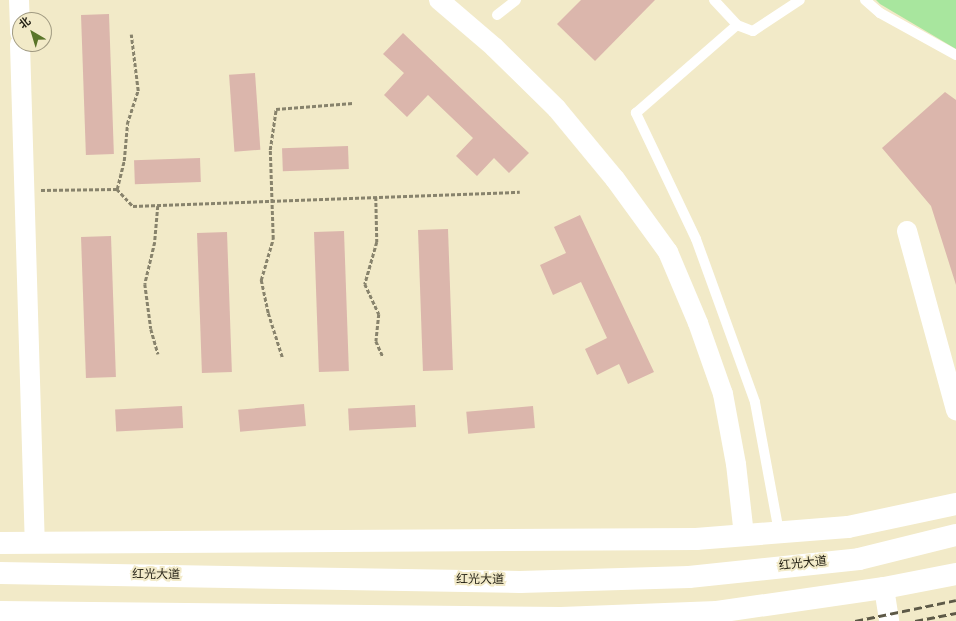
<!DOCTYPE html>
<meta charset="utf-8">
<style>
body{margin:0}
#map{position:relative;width:956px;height:621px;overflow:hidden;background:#f2eac8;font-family:Overpass,"Noto Sans SC",sans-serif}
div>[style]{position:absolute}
.green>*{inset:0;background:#a8e69e}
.building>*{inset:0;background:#dbb6ac;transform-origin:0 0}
.path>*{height:2.5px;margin-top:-1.25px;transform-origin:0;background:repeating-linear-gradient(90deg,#88836c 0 4px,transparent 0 6px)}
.lane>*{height:10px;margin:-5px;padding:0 5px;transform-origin:5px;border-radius:5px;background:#fff}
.street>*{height:20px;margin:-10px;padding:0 10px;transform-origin:10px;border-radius:10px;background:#fff}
.secondary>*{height:22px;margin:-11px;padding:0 11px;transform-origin:11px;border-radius:11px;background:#fff}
.highway>*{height:22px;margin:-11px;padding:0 11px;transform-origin:11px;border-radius:11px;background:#fff}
.rail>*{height:3px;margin-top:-1.5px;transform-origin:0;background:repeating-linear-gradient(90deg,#5d5947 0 8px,transparent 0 12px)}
span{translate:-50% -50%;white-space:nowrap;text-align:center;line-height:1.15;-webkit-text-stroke:4px #f2eac8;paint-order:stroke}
.street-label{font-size:12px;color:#262317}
.north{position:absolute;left:12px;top:12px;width:40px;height:40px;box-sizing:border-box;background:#f2eac8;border:1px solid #a09a81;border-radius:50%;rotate:322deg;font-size:11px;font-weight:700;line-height:16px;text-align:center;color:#262317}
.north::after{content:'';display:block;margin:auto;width:14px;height:18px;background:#5a7529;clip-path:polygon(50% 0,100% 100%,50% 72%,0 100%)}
</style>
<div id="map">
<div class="green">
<i style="clip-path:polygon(876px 0,956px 0,956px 49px,880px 4px)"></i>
</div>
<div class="building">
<i style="clip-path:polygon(581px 0,655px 0,595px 61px,557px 24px)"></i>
<i style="left:109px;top:14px;width:140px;height:28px;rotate:88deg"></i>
<i style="clip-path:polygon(403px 33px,529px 153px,509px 173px,494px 158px,477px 176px,456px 156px,473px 138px,428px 95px,407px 117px,384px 95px,404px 73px,383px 54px)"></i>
<i style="left:255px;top:73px;width:77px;height:26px;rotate:86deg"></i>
<i style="clip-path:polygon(945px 92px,956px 100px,956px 285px,931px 206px,882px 148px)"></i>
<i style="left:348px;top:146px;width:23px;height:66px;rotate:88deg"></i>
<i style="left:200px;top:158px;width:24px;height:66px;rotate:88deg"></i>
<i style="clip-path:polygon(580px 215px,654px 372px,628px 384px,619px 364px,597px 375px,585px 349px,607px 338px,581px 282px,553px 295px,540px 265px,566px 253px,554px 227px)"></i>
<i style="left:448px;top:229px;width:141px;height:30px;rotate:88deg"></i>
<i style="left:344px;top:231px;width:140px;height:30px;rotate:88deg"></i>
<i style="left:227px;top:232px;width:140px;height:30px;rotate:88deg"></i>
<i style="left:111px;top:236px;width:141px;height:30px;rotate:88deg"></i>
<i style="left:304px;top:404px;width:22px;height:66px;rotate:85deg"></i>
<i style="left:415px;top:405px;width:22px;height:67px;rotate:87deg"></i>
<i style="left:182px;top:406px;width:22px;height:67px;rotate:87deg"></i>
<i style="left:533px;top:406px;width:22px;height:67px;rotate:85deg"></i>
</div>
<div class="path">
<i style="left:117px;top:189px;width:29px;rotate:-76deg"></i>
<i style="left:124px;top:161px;width:37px;rotate:-85deg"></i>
<i style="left:127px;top:124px;width:35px;rotate:-72deg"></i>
<i style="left:138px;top:91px;width:57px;rotate:-97deg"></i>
<i style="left:41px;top:190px;width:76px;rotate:-0.8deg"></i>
<i style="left:117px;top:189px;width:23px;rotate:47deg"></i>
<i style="left:133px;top:206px;width:387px;rotate:-2.1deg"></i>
<i style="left:376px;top:197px;width:45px;rotate:88.7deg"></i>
<i style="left:377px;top:242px;width:44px;rotate:105.9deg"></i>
<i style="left:365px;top:284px;width:33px;rotate:65deg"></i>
<i style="left:379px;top:314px;width:27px;rotate:96deg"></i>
<i style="left:376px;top:341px;width:17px;rotate:66deg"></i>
<i style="left:158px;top:206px;width:36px;rotate:95deg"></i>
<i style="left:155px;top:242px;width:43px;rotate:103.4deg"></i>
<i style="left:145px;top:284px;width:45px;rotate:82.4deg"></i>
<i style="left:151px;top:329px;width:26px;rotate:74deg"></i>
<i style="left:282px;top:357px;width:46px;rotate:-107.7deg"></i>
<i style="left:268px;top:313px;width:34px;rotate:-102deg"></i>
<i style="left:261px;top:280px;width:43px;rotate:-73.7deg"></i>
<i style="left:273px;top:239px;width:89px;rotate:-91.9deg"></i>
<i style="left:270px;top:150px;width:41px;rotate:-81.7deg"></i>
<i style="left:276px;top:109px;width:77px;rotate:-4.5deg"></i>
</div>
<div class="lane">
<i style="left:714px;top:0;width:34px;rotate:47deg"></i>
<i style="left:865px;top:0;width:20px;rotate:41deg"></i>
<i style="left:880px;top:13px;width:87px;rotate:28.9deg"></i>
<i style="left:497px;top:15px;width:24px;rotate:-38deg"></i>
<i style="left:779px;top:532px;width:132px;rotate:-100.5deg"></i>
<i style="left:755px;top:402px;width:173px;rotate:-109.9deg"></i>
<i style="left:696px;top:239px;width:140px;rotate:-115.5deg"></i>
<i style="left:636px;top:113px;width:134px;rotate:-41.1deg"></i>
<i style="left:737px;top:25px;width:17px;rotate:21deg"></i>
<i style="left:753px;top:31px;width:56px;rotate:-33.4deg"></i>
</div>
<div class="street">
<i style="left:19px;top:0;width:33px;rotate:88deg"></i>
<i style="left:439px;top:0;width:72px;rotate:40.5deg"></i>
<i style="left:494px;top:47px;width:88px;rotate:44.5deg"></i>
<i style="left:557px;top:109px;width:91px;rotate:50.4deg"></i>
<i style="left:615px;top:179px;width:90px;rotate:54deg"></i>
<i style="left:668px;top:252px;width:77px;rotate:67.1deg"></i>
<i style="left:698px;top:323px;width:75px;rotate:70.6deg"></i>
<i style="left:723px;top:394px;width:71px;rotate:79.5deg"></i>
<i style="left:736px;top:464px;width:71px;rotate:83.6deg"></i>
<i style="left:20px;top:44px;width:499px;rotate:88.3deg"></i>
<i style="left:907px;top:231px;width:186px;rotate:74.7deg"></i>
<i style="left:884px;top:588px;width:33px;rotate:81deg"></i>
</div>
<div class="secondary">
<i style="left:0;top:543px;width:696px;rotate:-0.33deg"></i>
<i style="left:696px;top:539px;width:152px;rotate:-4.5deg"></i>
<i style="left:848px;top:527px;width:110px;rotate:-12deg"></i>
</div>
<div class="highway">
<i style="left:0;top:573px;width:520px;rotate:0.99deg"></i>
<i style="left:520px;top:582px;width:169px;rotate:-1.7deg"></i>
<i style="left:689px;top:577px;width:171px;rotate:-6deg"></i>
<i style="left:859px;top:559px;width:100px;rotate:-13.9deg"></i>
<i style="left:0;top:612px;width:561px;rotate:0.61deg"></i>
<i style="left:561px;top:618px;width:156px;rotate:-2.2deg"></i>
<i style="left:717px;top:612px;width:169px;rotate:-8.2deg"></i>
<i style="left:884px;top:588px;width:73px;rotate:-11deg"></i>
</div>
<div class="rail">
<i style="left:855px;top:621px;width:103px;rotate:-11.7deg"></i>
<i style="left:915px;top:621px;width:42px;rotate:-11deg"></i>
</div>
<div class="street-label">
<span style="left:803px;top:565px;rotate:-6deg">红光大道</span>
<span style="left:156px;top:576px;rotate:1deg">红光大道</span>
<span style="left:480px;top:581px;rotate:1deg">红光大道</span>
</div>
<div class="north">北</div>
</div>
